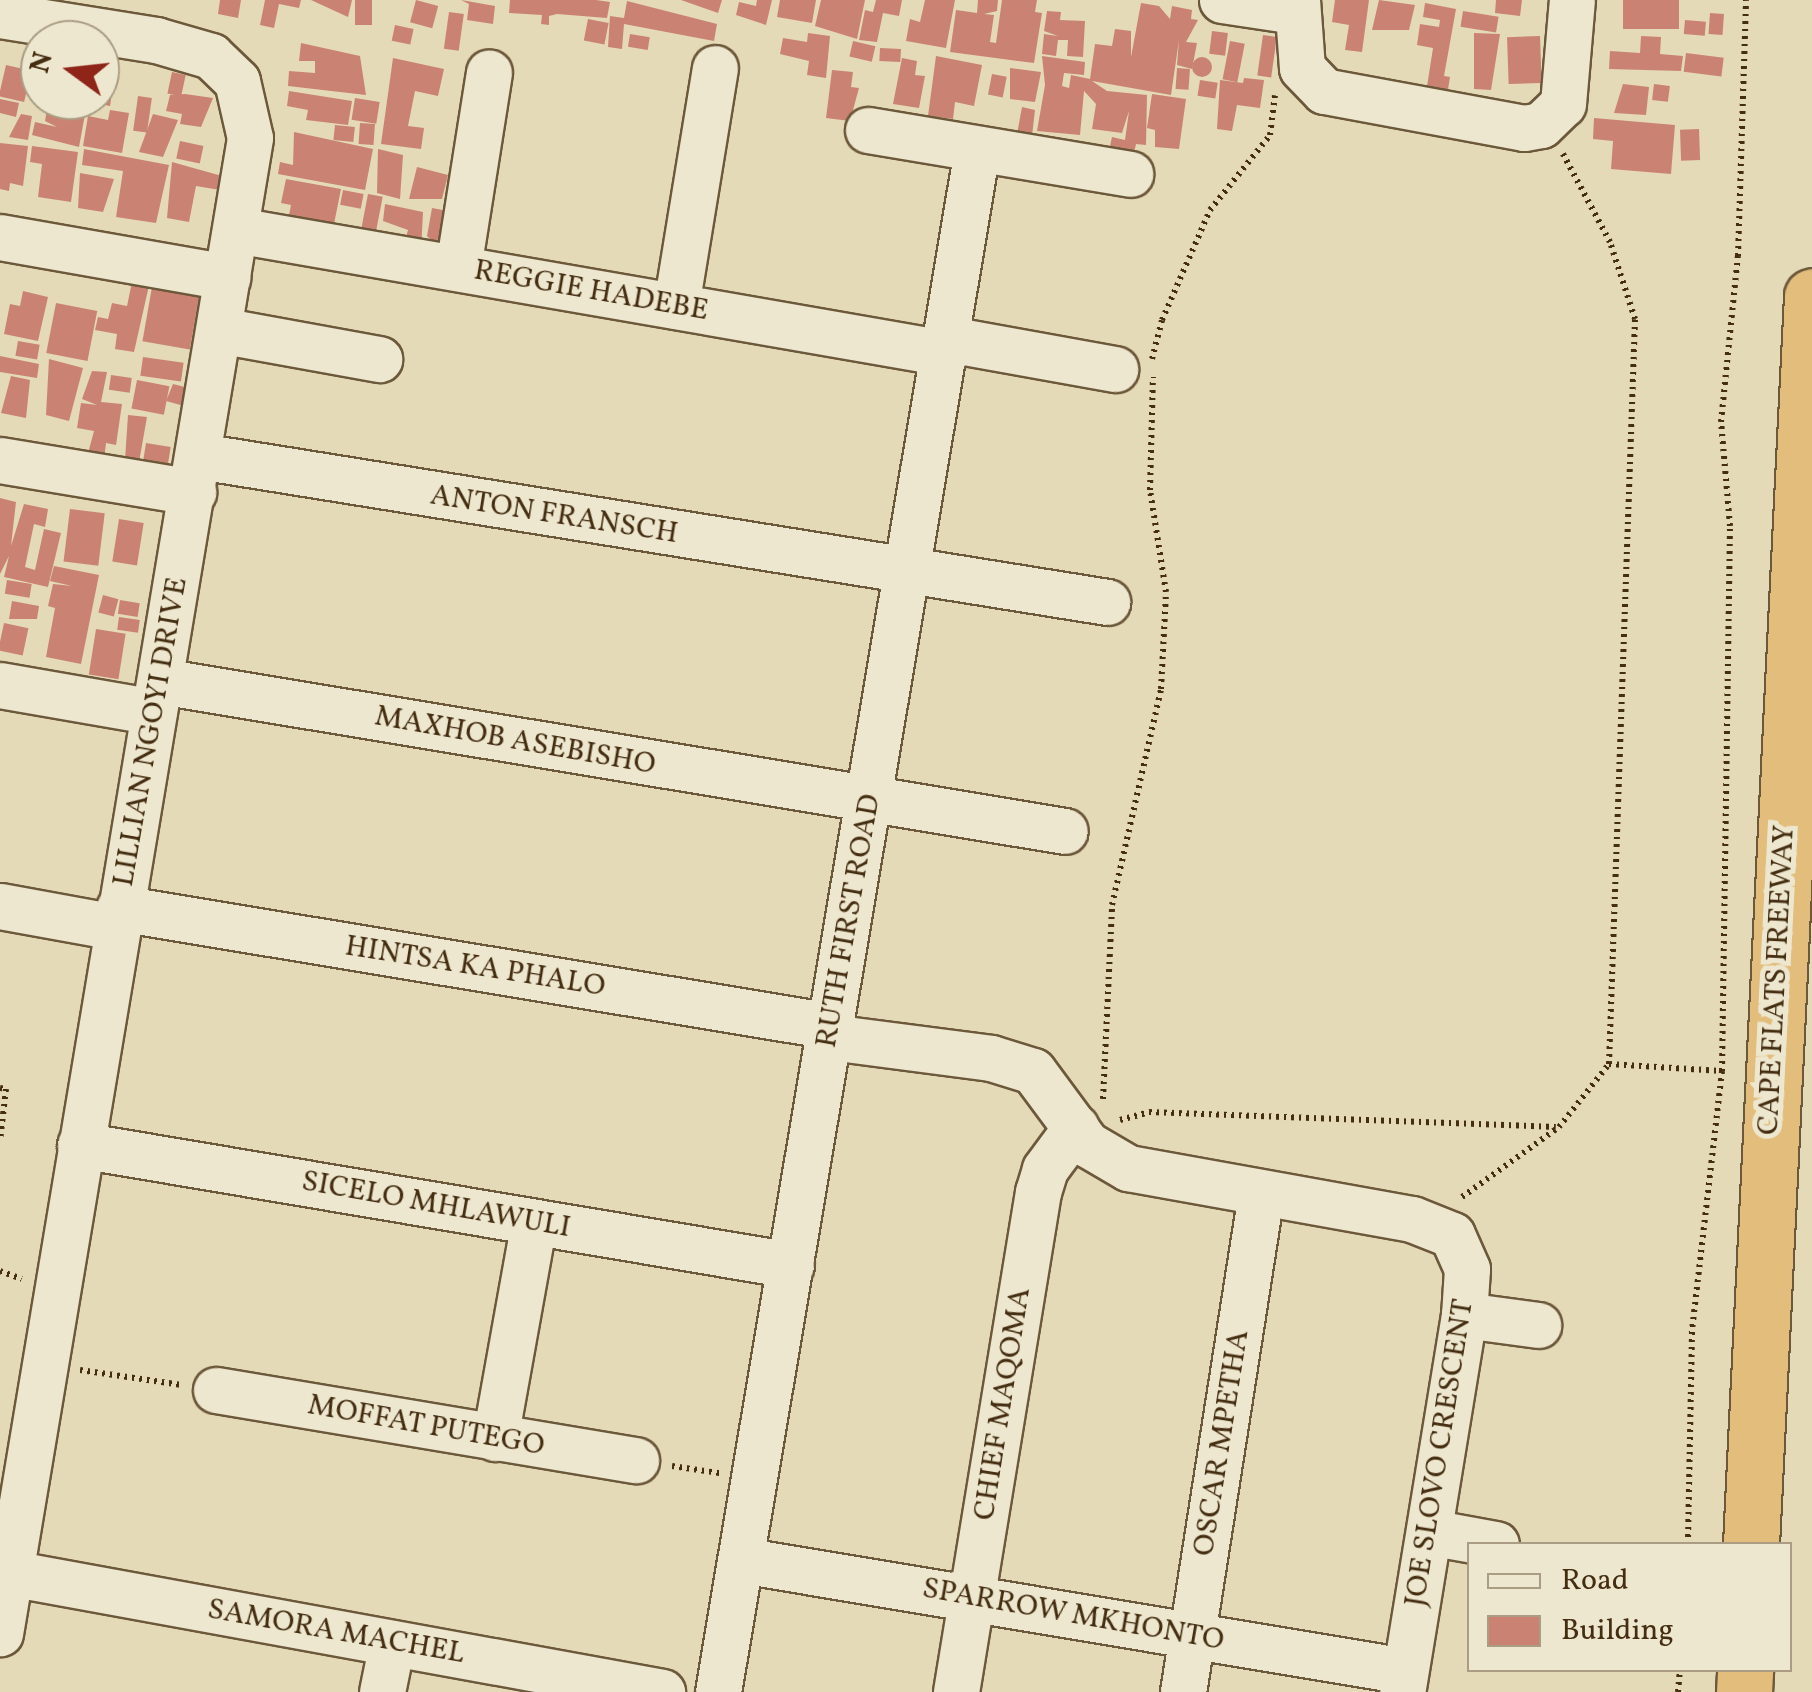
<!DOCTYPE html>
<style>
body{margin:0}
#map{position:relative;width:1812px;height:1692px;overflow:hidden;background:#e5dab7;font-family:Vollkorn,serif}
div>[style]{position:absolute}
.building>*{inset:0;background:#ca8372;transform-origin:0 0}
.round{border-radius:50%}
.path>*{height:6px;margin-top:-3px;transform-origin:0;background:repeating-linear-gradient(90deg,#442d10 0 2.5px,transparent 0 7.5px)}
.roads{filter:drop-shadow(2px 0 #6c583a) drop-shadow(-2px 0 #6c583a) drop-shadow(0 2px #6c583a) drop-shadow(0 -2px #6c583a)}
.minor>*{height:45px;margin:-22.5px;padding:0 22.5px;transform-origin:22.5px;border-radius:22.5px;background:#eee7d0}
.highway>*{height:55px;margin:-27.5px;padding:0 27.5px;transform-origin:27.5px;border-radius:27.5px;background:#e2bd7c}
span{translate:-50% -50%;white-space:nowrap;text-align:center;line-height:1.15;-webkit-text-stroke:10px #eee7d0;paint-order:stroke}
.street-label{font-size:30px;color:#442d10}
.legend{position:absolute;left:1467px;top:1542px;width:325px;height:130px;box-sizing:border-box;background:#eee7d0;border:2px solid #aa9d83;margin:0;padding:12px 18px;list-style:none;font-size:30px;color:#442d10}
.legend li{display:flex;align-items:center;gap:20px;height:50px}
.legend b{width:50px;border:2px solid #aa9d83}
.north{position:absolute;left:20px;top:20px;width:100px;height:100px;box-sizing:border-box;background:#eee7d0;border:2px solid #aa9d83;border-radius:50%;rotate:285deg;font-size:28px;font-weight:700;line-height:40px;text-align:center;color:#442d10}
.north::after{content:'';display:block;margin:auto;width:35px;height:45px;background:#8f2418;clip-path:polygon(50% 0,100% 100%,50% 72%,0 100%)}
</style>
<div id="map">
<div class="building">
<i style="clip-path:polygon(220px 0,241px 0,238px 18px,218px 14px)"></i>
<i style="clip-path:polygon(265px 0,301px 0,299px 8px,279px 4px,274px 28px,260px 25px)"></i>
<i style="clip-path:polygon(311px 0,352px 0,348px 17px)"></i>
<i style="left:355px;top:0;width:17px;height:25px"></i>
<i style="left:416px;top:0;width:23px;height:23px;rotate:15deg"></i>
<i style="clip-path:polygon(461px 0,495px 6px,493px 24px,467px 20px,469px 4px)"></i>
<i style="clip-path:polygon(510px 0,596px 0,610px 2px,607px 18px,557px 14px,549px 16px,549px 25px,541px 24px,542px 15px,509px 13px)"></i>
<i style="clip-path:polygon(681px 0,722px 0,718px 13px)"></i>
<i style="clip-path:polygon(757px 0,772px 0,766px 25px,736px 15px,739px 2px,756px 6px)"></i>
<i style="clip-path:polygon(780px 0,816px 0,812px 23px,777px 17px)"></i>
<i style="clip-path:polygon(821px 0,865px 0,857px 39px,815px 26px)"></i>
<i style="clip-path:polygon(876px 0,902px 0,899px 16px,883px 13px,877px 42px,859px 40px,865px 10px,873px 12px)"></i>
<i style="clip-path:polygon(925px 0,955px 0,946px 48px,906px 41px,910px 19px,920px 22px)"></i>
<i style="clip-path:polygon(978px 0,998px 0,997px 11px,984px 14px,994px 15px,990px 42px,996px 43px,1002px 0,1037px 0,1035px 12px,1042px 13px,1034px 63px,950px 52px,956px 10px,977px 13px)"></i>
<i style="clip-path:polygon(1335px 0,1369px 0,1362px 52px,1345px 50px,1349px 25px,1332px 22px)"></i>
<i style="clip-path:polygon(1379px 0,1415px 5px,1409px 30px,1372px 30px)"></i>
<i style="clip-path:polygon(1496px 0,1522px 0,1520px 16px,1495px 13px)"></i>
<i style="left:1623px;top:0;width:56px;height:29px"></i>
<i style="clip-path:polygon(627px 1px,717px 24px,714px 41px,624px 24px,622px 49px,608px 47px,610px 16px,624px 18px)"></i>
<i style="clip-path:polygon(1141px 3px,1159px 6px,1170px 19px,1172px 6px,1192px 10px,1191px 19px,1198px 20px,1186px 42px,1197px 43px,1192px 69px,1177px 65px,1179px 40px,1171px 95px,1092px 81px,1107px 91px,1147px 95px,1146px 145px,1136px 144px,1133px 158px,1108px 155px,1112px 137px,1125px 140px,1129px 111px,1122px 133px,1092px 129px,1096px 104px,1084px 91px,1080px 135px,1037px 131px,1045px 85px,1042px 56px,1085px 62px,1084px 75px,1064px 73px,1062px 86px,1069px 88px,1071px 75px,1090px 79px,1095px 44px,1112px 46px,1115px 29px,1131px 31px,1131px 57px)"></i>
<i style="clip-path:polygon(1425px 3px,1456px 9px,1444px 76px,1450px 77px,1447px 96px,1426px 93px,1433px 48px,1417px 45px,1420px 24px,1439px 27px,1440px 20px,1423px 17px)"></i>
<i style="clip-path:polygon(1047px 11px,1061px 12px,1060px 20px,1085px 21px,1083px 57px,1067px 56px,1068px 40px,1058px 40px,1056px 56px,1042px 54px,1044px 34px,1058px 36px,1044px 31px)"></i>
<i style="left:1463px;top:11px;width:36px;height:16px;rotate:9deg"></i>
<i style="left:449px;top:12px;width:15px;height:37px;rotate:8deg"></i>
<i style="left:1710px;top:13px;width:14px;height:21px;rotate:4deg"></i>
<i style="left:588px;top:19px;width:21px;height:22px;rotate:11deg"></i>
<i style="left:1685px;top:20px;width:21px;height:14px;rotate:5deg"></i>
<i style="left:395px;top:25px;width:19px;height:16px;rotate:12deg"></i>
<i style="left:1212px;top:31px;width:16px;height:23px;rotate:7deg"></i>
<i style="clip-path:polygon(808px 33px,830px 36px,826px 78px,807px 75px,809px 61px,780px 54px,783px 38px,807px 42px)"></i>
<i style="clip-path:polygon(1474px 33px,1500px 34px,1491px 90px,1474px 89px)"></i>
<i style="left:630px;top:34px;width:20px;height:13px;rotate:9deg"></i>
<i style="left:1263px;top:35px;width:14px;height:41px;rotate:8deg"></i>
<i style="left:1540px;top:36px;width:47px;height:33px;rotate:88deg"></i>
<i style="clip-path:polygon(1641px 36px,1661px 37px,1660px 54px,1683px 56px,1681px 71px,1609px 69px,1610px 51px,1640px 53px)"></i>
<i style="left:853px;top:41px;width:23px;height:16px;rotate:13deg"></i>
<i style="left:1230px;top:41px;width:15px;height:39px;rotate:11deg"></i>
<i style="clip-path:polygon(301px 43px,360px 56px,366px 95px,288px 86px,289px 71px,315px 73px,315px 61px,299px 61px)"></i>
<i style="left:880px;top:48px;width:21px;height:13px;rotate:3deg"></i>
<i style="left:1686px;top:53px;width:38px;height:19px;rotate:7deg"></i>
<i style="clip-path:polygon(936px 56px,982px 65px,974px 106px,955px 102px,953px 119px,928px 116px)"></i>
<i class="round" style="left:1192px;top:57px;width:20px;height:20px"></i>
<i style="clip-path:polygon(393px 58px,444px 69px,438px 96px,415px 91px,408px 126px,424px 128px,421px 149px,381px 144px)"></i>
<i style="clip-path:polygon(902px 58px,917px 61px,915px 75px,925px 76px,919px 108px,893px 104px)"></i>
<i style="left:6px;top:65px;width:26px;height:32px;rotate:13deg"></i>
<i style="clip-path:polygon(1010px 68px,1041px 72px,1035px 102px,1010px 99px)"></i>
<i style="left:1177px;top:68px;width:13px;height:21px;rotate:4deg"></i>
<i style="clip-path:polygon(832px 70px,853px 72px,851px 87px,859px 88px,850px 121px,826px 118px)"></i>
<i style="left:172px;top:72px;width:14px;height:22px;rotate:12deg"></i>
<i style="clip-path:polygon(100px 73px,115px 75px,110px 106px,88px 102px,100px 100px)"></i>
<i style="left:992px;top:74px;width:15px;height:21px;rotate:11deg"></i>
<i style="clip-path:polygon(1244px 78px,1264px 80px,1260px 108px,1237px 105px,1232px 131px,1217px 129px,1220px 80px,1243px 83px)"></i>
<i style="left:1200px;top:80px;width:18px;height:16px;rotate:9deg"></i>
<i style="clip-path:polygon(1623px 84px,1649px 87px,1646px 115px,1614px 113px)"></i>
<i style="left:1654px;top:84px;width:16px;height:16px;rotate:7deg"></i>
<i style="clip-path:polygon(289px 91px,352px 101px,348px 125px,306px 120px,308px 110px,287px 106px)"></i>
<i style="clip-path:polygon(185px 94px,213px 98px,201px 127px,180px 124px,182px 114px,166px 111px,170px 95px)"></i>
<i style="clip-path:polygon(1152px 94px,1186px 99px,1179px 149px,1155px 147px,1155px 130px,1147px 128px)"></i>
<i style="left:138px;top:96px;width:14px;height:35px;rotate:8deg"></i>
<i style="left:355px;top:98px;width:25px;height:22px;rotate:9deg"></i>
<i style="clip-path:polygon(0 99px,19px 103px,16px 117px,0 113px)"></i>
<i style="clip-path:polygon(48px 103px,86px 109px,79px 147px,32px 135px,35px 122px,57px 127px,45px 121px)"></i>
<i style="clip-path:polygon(1022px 107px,1035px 110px,1032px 136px,1017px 134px)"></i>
<i style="clip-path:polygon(110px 110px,129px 113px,122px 153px,83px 146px,88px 116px,108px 120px)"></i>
<i style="clip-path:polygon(21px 114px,32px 116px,28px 140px,9px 137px)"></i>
<i style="clip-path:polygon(153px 114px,178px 120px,163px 157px,139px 152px)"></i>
<i style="clip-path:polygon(1594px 118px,1675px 125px,1671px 174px,1611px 169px,1613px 141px,1593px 139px)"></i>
<i style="left:360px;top:123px;width:15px;height:21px;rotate:4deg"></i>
<i style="left:335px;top:125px;width:20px;height:15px;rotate:6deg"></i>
<i style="left:1699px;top:129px;width:31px;height:19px;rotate:88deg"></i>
<i style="clip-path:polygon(294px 132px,373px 149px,365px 190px,278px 174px,280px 162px,293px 165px)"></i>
<i style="left:180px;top:141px;width:24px;height:18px;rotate:12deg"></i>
<i style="clip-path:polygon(0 143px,28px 146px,23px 186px,10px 183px,9px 191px,0 189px)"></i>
<i style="clip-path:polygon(32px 146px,78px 152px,71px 202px,38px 197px,42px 164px,30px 162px)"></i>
<i style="clip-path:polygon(84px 149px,169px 165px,156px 223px,116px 217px,123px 171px,82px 165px)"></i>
<i style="clip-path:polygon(378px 149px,403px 155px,400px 199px,377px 193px)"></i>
<i style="clip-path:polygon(172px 162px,222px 176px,220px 190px,196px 186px,189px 222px,167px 218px)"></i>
<i style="clip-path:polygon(417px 167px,448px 175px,442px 199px,409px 199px)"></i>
<i style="clip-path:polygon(80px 173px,114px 179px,103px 212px,78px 208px)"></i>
<i style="clip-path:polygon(286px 179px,341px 189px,334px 224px,289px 215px,291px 205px,281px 203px)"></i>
<i style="left:343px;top:190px;width:21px;height:15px;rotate:11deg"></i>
<i style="left:368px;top:194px;width:15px;height:46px;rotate:11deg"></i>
<i style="clip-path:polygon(385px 204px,423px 212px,421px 252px,403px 248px,408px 230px,383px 221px)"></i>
<i style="clip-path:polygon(432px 208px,448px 211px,447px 240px,438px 238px,437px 246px,427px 236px)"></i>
<i style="clip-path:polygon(133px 277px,150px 281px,134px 352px,115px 349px,117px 334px,95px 330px,98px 317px,108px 319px,112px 303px,127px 306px)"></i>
<i style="left:152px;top:287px;width:48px;height:55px;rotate:10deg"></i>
<i style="clip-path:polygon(23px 291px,48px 297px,38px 341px,4px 334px,10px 304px,20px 306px)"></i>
<i style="left:56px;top:303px;width:42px;height:51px;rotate:11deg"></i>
<i style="left:18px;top:341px;width:22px;height:15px;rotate:10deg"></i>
<i style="clip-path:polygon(0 356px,39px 364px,37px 378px,0 372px)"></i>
<i style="left:143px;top:357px;width:41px;height:19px;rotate:8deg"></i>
<i style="clip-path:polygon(49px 359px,83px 368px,69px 421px,46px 415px)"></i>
<i style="clip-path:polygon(92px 371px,107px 372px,101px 402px,122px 404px,116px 445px,106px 443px,104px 460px,87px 457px,94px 431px,77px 428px,81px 403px,97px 405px,82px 399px)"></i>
<i style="left:111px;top:375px;width:21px;height:15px;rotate:8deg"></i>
<i style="clip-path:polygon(11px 376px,30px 380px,26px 418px,1px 413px)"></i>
<i style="left:137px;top:380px;width:33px;height:29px;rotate:11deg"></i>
<i style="clip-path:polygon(173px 384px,189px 388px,184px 406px,166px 401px)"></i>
<i style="clip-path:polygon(128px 415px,147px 417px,139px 462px,125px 460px)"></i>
<i style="left:146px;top:443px;width:25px;height:21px;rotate:9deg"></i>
<i style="clip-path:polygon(0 498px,16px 502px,11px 546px,24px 504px,48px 509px,45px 527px,34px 524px,25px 567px,35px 570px,44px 529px,61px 533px,48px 587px,4px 577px,9px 556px,0 574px)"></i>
<i style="left:70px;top:509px;width:35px;height:53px;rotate:7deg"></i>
<i style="left:119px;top:519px;width:25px;height:43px;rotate:9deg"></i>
<i style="clip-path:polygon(54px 566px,99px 575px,81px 664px,46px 657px,55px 608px,48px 606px,53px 584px,72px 586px,50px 581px)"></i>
<i style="left:7px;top:580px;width:25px;height:14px;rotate:9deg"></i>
<i style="left:103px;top:595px;width:16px;height:18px;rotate:15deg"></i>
<i style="left:120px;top:600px;width:20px;height:14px;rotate:9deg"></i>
<i style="clip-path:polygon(12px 601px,39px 606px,37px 619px,9px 619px)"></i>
<i style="left:119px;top:617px;width:21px;height:13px;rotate:8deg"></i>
<i style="left:4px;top:623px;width:25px;height:28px;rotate:12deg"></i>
<i style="left:96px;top:629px;width:30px;height:46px;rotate:9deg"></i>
</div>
<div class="path">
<i style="left:1152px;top:359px;width:40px;rotate:-75.6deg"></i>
<i style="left:1162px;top:320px;width:120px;rotate:-66.4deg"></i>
<i style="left:1210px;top:210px;width:96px;rotate:-51.3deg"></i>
<i style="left:1270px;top:135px;width:40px;rotate:-82.9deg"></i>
<i style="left:1609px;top:1064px;width:113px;rotate:3.5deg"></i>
<i style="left:1722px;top:1071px;width:263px;rotate:96.6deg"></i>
<i style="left:1692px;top:1332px;width:212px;rotate:91.1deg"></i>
<i style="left:1722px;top:1071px;width:545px;rotate:-89.16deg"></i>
<i style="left:1730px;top:526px;width:104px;rotate:-94.9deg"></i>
<i style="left:1721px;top:422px;width:167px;rotate:-84.2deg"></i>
<i style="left:1738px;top:256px;width:256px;rotate:-88.2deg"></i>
<i style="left:0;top:1088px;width:6px;rotate:9deg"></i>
<i style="left:6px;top:1089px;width:52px;rotate:96.6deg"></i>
<i style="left:1103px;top:1099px;width:194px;rotate:-87.3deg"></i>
<i style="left:1112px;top:905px;width:221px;rotate:-77.2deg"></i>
<i style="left:1161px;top:689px;width:97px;rotate:-87deg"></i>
<i style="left:1166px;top:592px;width:103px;rotate:-98.9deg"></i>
<i style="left:1150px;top:490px;width:113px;rotate:-88.5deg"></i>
<i style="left:1120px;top:1120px;width:30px;rotate:-15deg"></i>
<i style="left:1149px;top:1112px;width:407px;rotate:2.1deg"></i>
<i style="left:1462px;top:1197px;width:120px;rotate:-35.8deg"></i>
<i style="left:1559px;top:1127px;width:80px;rotate:-51.6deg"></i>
<i style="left:1609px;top:1064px;width:745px;rotate:-88deg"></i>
<i style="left:1635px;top:319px;width:81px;rotate:-108deg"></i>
<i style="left:1610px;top:242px;width:100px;rotate:-118.1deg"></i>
<i style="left:0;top:1271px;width:23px;rotate:20deg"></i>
<i style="left:80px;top:1370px;width:103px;rotate:8.4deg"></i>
<i style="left:672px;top:1466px;width:48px;rotate:8.5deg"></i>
<i style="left:1678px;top:1692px;width:22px;rotate:-85deg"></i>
</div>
<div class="roads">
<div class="minor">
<i style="left:1222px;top:0;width:74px;rotate:8.6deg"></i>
<i style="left:1297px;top:0;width:68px;rotate:85.8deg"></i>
<i style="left:1302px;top:68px;width:32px;rotate:46deg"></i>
<i style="left:1324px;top:91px;width:203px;rotate:10.5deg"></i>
<i style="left:1524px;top:128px;width:17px;rotate:-10deg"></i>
<i style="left:1541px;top:125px;width:30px;rotate:-44deg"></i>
<i style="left:1563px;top:104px;width:104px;rotate:-85.1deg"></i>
<i style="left:0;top:15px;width:158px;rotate:9.1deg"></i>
<i style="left:156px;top:40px;width:57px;rotate:16.2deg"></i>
<i style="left:211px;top:56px;width:36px;rotate:44deg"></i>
<i style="left:237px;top:81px;width:58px;rotate:77.2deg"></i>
<i style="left:250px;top:138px;width:1516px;rotate:99.49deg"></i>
<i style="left:868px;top:130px;width:266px;rotate:9.5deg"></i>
<i style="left:236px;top:230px;width:720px;rotate:9.84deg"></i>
<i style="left:0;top:237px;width:231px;rotate:10deg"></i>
<i style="left:458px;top:268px;width:198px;rotate:-81deg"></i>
<i style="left:676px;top:306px;width:241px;rotate:-80.7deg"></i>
<i style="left:219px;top:330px;width:163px;rotate:10.3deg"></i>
<i style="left:948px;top:339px;width:170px;rotate:10.2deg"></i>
<i style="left:199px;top:456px;width:920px;rotate:9.13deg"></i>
<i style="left:0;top:460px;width:196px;rotate:9.4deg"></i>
<i style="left:160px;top:681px;width:917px;rotate:9.41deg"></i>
<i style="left:0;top:685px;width:156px;rotate:9.9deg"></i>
<i style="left:0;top:906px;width:118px;rotate:10.3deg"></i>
<i style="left:119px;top:908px;width:722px;rotate:9.41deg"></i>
<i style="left:830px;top:1037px;width:162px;rotate:7.4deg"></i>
<i style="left:991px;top:1058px;width:44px;rotate:17.2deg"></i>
<i style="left:1033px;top:1071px;width:91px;rotate:53.5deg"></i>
<i style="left:1087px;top:1144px;width:48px;rotate:30.3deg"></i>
<i style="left:1128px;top:1168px;width:289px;rotate:10.2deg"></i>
<i style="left:1412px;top:1219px;width:43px;rotate:21.8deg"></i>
<i style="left:1452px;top:1235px;width:37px;rotate:66deg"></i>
<i style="left:1467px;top:1269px;width:46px;rotate:93.7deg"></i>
<i style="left:1464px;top:1315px;width:382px;rotate:99.3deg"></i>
<i style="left:80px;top:1145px;width:721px;rotate:9.58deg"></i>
<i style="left:1464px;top:1315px;width:75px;rotate:7.7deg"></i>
<i style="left:216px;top:1390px;width:426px;rotate:9.5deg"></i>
<i style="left:495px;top:1438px;width:219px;rotate:-79.8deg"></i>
<i style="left:1429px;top:1532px;width:68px;rotate:10.2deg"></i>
<i style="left:741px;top:1560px;width:673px;rotate:9.49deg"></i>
<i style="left:10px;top:1573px;width:663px;rotate:10.34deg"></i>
<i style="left:382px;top:1692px;width:50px;rotate:-78.5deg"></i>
<i style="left:718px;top:1692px;width:1565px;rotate:-80.47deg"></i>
<i style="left:956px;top:1692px;width:507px;rotate:-80.69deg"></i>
<i style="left:1038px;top:1192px;width:24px;rotate:-73deg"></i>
<i style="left:1045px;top:1169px;width:52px;rotate:-53.6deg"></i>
<i style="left:1183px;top:1692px;width:504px;rotate:-81.1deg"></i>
</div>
<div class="highway">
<i style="left:1751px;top:1544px;width:1249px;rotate:-87.2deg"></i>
<i style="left:1744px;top:1692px;width:22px;rotate:-87deg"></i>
</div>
</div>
<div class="street-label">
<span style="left:591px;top:291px;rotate:10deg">REGGIE HADEBE</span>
<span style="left:554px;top:515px;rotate:9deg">ANTON FRANSCH</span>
<span style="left:151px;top:732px;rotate:-80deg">LILLIAN NGOYI DRIVE</span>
<span style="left:515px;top:741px;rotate:10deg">MAXHOB ASEBISHO</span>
<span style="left:849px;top:921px;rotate:-80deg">RUTH FIRST ROAD</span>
<span style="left:475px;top:967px;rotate:9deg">HINTSA KA PHALO</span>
<span style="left:1777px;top:980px;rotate:-87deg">CAPE FLATS FREEWAY</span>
<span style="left:436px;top:1205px;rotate:10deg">SICELO MHLAWULI</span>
<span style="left:1003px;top:1404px;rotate:-81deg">CHIEF MAQOMA</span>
<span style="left:426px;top:1426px;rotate:10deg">MOFFAT PUTEGO</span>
<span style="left:1222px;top:1443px;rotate:-81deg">OSCAR MPETHA</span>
<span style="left:1440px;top:1453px;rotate:-81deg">JOE SLOVO CRESCENT</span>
<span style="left:1073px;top:1615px;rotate:10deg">SPARROW MKHONTO</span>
<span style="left:336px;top:1632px;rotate:10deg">SAMORA MACHEL</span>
</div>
<ul class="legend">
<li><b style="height:12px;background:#eee7d0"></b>Road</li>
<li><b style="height:28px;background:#ca8372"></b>Building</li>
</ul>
<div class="north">N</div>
</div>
